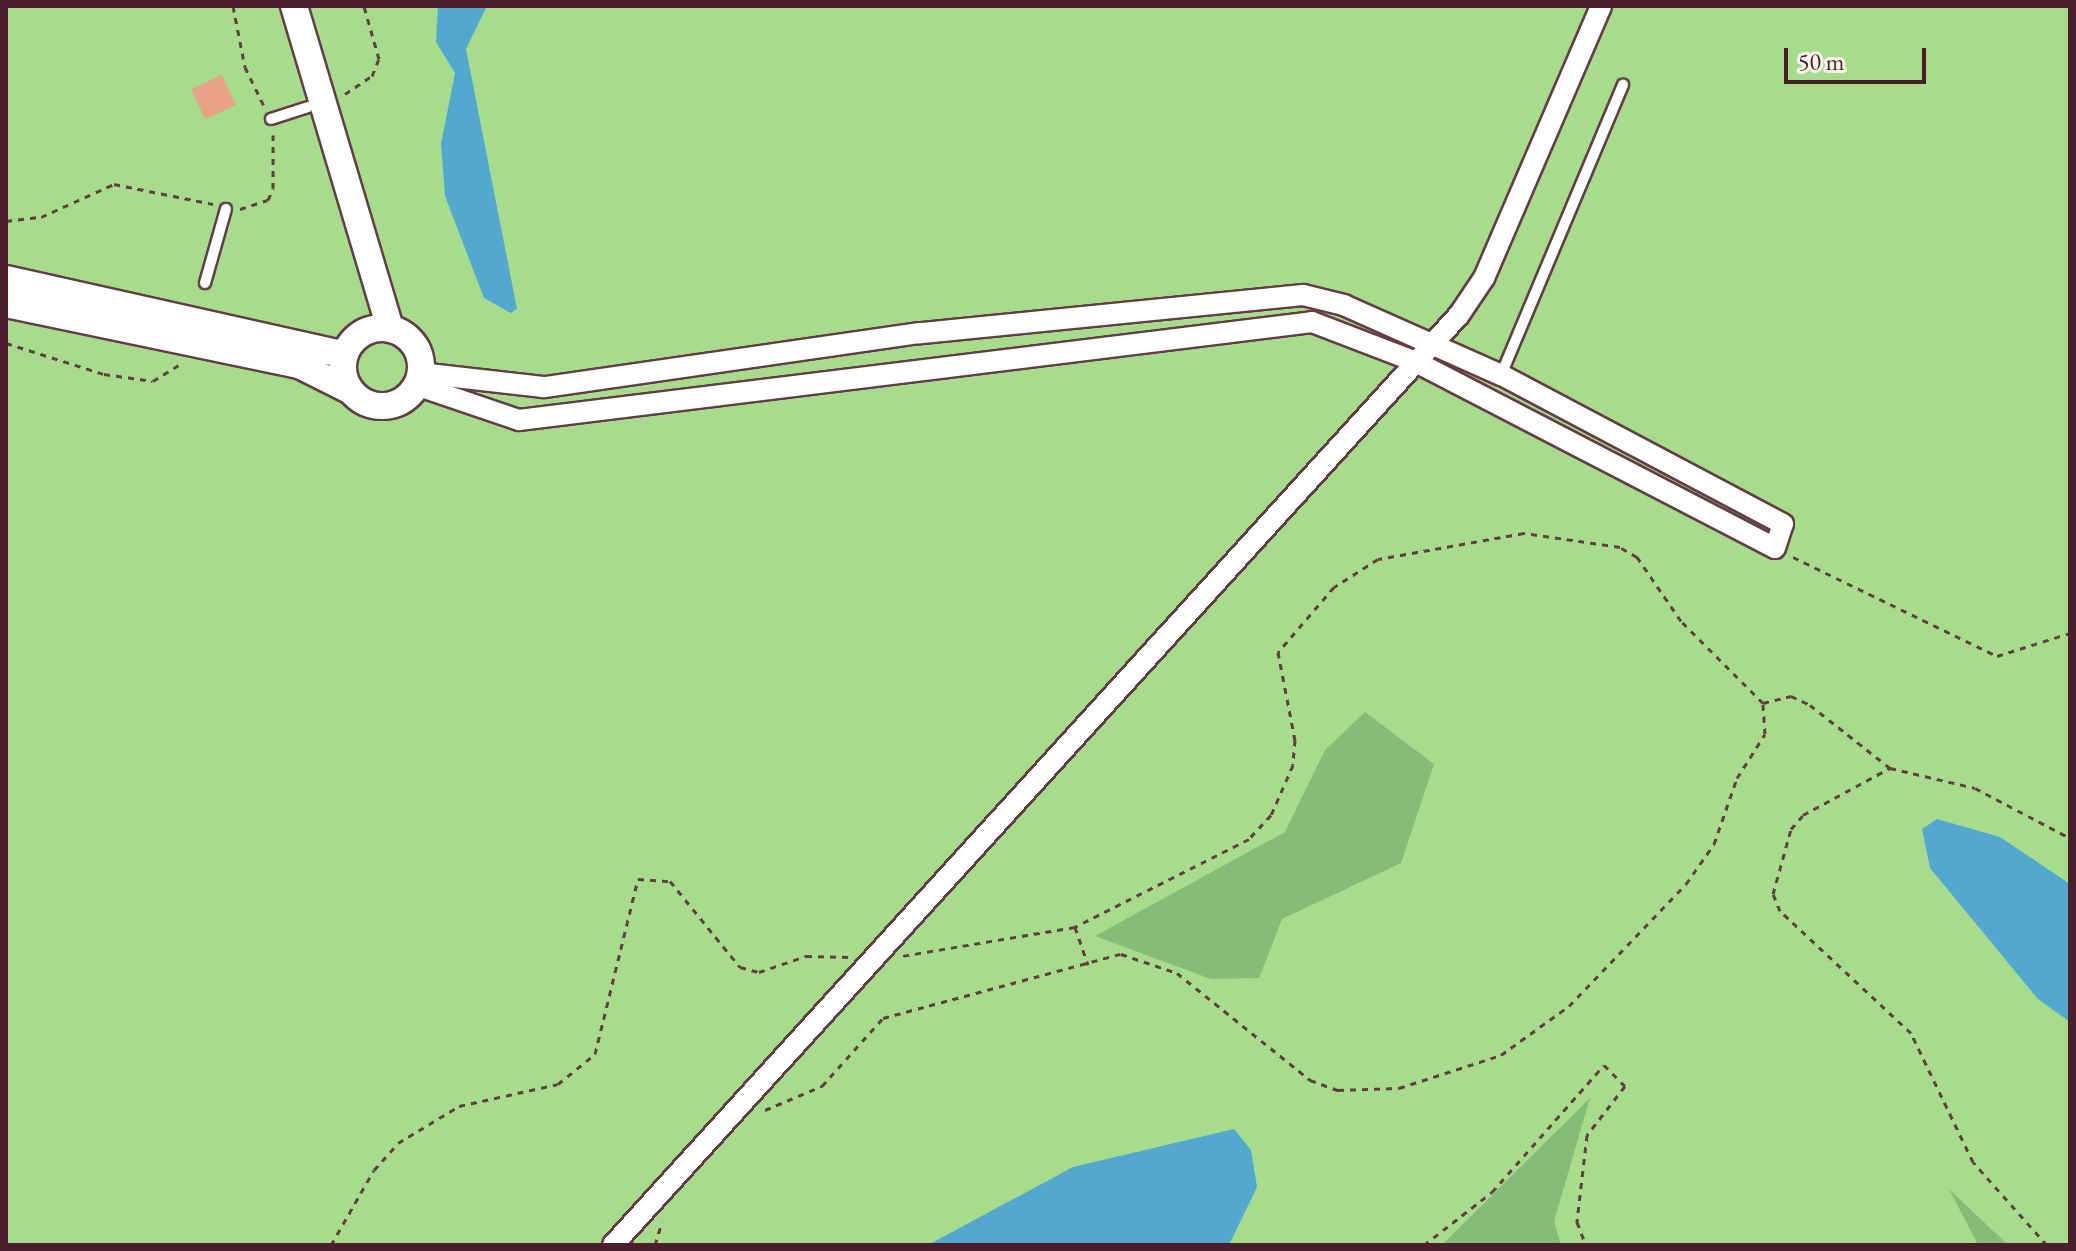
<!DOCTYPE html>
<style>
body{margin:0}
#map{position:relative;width:2076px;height:1251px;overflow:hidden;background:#f0e5cb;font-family:"EB Garamond",serif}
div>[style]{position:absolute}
.green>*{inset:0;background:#a7dc8d;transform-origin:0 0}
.forest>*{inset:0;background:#85bc78}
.water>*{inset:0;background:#53a8cf}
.building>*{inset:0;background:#e9a187;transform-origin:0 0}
.path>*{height:3px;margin-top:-1.5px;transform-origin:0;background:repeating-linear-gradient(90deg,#633d43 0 6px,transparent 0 12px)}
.roads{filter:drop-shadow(2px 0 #633d43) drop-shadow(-2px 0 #633d43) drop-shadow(0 2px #633d43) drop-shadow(0 -2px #633d43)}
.service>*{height:10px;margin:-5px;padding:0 5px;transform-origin:5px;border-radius:5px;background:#fff}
.minor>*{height:20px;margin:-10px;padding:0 10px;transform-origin:10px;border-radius:10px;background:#fff}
.tertiary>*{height:26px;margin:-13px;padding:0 13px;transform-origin:13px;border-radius:13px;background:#fff}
.tertiary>.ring{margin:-13px;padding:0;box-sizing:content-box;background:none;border:26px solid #fff;border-radius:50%}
span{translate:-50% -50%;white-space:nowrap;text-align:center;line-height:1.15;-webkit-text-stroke:6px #f7f3e8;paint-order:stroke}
.frame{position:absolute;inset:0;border:8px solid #4a1f2b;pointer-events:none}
.scale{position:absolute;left:1784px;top:48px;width:142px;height:36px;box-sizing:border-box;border:4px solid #4a1f2b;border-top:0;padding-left:10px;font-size:24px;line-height:28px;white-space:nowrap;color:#4a1f2b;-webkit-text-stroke:6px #f7f3e8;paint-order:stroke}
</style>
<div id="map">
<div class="green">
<i style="left:6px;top:6px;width:2064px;height:1239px"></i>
</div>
<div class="forest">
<i style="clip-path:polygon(1365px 712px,1434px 764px,1401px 863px,1282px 919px,1259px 978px,1211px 979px,1095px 936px,1285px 832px,1325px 750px)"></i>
<i style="clip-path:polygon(1590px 1098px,1554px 1221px,1561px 1245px,1442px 1245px)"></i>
<i style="clip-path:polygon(1949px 1189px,2008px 1245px,1978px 1245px)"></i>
</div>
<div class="water">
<i style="clip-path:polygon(438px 6px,487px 6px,466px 49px,517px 309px,511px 313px,484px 298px,445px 196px,441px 144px,455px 73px,436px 42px)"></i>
<i style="clip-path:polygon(1937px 819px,2000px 837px,2070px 884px,2070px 1022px,2038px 999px,1930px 868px,1922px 829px)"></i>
<i style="clip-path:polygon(1234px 1129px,1251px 1150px,1257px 1187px,1229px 1245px,928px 1245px,1073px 1167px)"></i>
</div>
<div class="building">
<i style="left:222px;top:75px;width:33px;height:34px;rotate:65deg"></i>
</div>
<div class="path">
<i style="left:233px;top:6px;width:62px;rotate:78.9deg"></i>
<i style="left:245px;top:67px;width:46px;rotate:64deg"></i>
<i style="left:345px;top:94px;width:32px;rotate:-34deg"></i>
<i style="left:372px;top:76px;width:18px;rotate:-68deg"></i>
<i style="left:379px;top:59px;width:55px;rotate:-105.8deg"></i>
<i style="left:240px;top:209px;width:29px;rotate:-18deg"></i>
<i style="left:268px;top:200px;width:13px;rotate:-67deg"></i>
<i style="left:273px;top:188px;width:53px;rotate:-90deg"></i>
<i style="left:6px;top:221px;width:35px;rotate:-7deg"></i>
<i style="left:41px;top:217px;width:80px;rotate:-24.3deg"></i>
<i style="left:114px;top:184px;width:101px;rotate:11.4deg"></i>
<i style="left:6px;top:343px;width:103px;rotate:17.6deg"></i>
<i style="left:104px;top:374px;width:49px;rotate:8.1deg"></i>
<i style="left:153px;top:381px;width:36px;rotate:-32deg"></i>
<i style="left:1793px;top:557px;width:227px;rotate:25.9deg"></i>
<i style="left:1997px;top:656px;width:77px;rotate:-17.5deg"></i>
<i style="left:1763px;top:703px;width:29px;rotate:-14deg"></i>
<i style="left:1791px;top:696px;width:21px;rotate:25deg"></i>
<i style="left:1810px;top:705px;width:102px;rotate:38.2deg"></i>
<i style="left:1075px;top:927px;width:40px;rotate:71.1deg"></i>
<i style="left:765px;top:1110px;width:62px;rotate:-22.8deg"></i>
<i style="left:822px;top:1086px;width:91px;rotate:-48.1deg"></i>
<i style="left:883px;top:1018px;width:246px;rotate:-15.1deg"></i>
<i style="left:1121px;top:954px;width:59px;rotate:18.7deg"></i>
<i style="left:1177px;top:973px;width:171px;rotate:38.8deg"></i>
<i style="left:1310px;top:1080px;width:30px;rotate:20deg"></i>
<i style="left:1338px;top:1090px;width:61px;rotate:-1.9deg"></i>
<i style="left:1399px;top:1088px;width:107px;rotate:-17.9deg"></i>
<i style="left:1501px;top:1055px;width:84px;rotate:-35.8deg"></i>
<i style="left:1569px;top:1006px;width:169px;rotate:-46.2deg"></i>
<i style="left:1686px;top:884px;width:49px;rotate:-55deg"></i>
<i style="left:1714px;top:844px;width:70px;rotate:-70.8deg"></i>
<i style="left:1737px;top:778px;width:52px;rotate:-57.5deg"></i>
<i style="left:1765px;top:734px;width:31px;rotate:-94deg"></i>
<i style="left:1763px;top:703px;width:116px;rotate:-135deg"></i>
<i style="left:1681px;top:621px;width:78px;rotate:-124.5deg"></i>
<i style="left:1637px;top:557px;width:20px;rotate:-150deg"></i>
<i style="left:1620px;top:547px;width:97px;rotate:-171.7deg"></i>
<i style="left:1524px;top:533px;width:148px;rotate:169.9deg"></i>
<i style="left:1378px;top:559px;width:52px;rotate:147.5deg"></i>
<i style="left:1334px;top:587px;width:86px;rotate:130.7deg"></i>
<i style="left:1278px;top:652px;width:90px;rotate:79.1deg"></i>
<i style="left:1295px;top:740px;width:25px;rotate:95deg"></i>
<i style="left:1293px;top:765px;width:55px;rotate:113.7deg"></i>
<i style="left:1271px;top:815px;width:33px;rotate:133deg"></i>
<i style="left:1249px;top:839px;width:195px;rotate:153.2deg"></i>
<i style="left:1075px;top:927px;width:175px;rotate:170.5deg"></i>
<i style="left:331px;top:1245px;width:86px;rotate:-60.2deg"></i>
<i style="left:374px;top:1170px;width:36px;rotate:-48deg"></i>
<i style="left:398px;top:1143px;width:71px;rotate:-31.2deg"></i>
<i style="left:459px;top:1106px;width:101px;rotate:-12.5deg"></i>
<i style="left:558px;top:1084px;width:48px;rotate:-39deg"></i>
<i style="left:595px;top:1054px;width:180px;rotate:-76.2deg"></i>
<i style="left:638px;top:879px;width:32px;rotate:4deg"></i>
<i style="left:670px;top:881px;width:111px;rotate:50.9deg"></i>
<i style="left:740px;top:967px;width:20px;rotate:15deg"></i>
<i style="left:759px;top:972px;width:50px;rotate:-18.8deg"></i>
<i style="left:806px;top:956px;width:44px;rotate:1.3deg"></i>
<i style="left:655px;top:1245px;width:24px;rotate:-73deg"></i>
<i style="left:1424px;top:1245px;width:86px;rotate:-37.9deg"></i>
<i style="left:1492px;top:1192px;width:169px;rotate:-48.6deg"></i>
<i style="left:1604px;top:1065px;width:30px;rotate:45deg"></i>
<i style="left:1625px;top:1086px;width:62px;rotate:127.8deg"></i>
<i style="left:1587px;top:1135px;width:88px;rotate:96.6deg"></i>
<i style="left:1577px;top:1222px;width:25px;rotate:69deg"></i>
<i style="left:2047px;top:1245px;width:111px;rotate:-131.7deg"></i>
<i style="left:1973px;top:1162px;width:143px;rotate:-115.7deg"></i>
<i style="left:1911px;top:1033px;width:179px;rotate:-137deg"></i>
<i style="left:1780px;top:911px;width:18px;rotate:-112deg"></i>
<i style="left:1773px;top:894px;width:67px;rotate:-74.5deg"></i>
<i style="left:1791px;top:829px;width:18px;rotate:-49deg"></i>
<i style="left:1803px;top:815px;width:99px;rotate:-28.4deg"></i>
<i style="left:1890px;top:768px;width:87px;rotate:13.2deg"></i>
<i style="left:1975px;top:788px;width:107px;rotate:27.8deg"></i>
</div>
<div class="roads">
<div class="service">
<i style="left:271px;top:119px;width:39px;rotate:-18deg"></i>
<i style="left:205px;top:283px;width:77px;rotate:-74.2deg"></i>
<i style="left:1501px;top:375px;width:315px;rotate:-67.2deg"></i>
</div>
<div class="minor">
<i style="left:416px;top:385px;width:109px;rotate:18.8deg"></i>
<i style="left:519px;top:420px;width:799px;rotate:-7.04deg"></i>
<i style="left:1312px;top:322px;width:111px;rotate:21deg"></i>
<i style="left:1416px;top:362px;width:404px;rotate:27.4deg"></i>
<i style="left:1775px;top:548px;width:25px;rotate:-72deg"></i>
<i style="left:1783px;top:524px;width:319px;rotate:-152.1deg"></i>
<i style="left:1501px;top:375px;width:172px;rotate:-156deg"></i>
<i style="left:1344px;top:305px;width:42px;rotate:-166.3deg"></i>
<i style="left:1303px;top:295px;width:385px;rotate:174.3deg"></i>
<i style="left:920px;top:333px;width:381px;rotate:171.8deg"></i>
<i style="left:543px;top:387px;width:124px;rotate:-173.5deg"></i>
<i style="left:613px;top:1245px;width:1257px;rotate:-47.71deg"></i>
<i style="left:1459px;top:315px;width:45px;rotate:-56deg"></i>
<i style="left:1484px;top:278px;width:296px;rotate:-66.7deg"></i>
</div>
<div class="tertiary">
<i style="left:294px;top:6px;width:337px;rotate:73.4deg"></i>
<i style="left:6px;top:279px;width:347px;rotate:12.6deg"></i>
<i style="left:6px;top:304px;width:299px;rotate:11.8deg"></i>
<i style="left:299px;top:365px;width:58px;rotate:26.6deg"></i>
<i class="ring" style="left:343px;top:328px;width:52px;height:52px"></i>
</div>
</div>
<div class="frame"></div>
<div class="scale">50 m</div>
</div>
